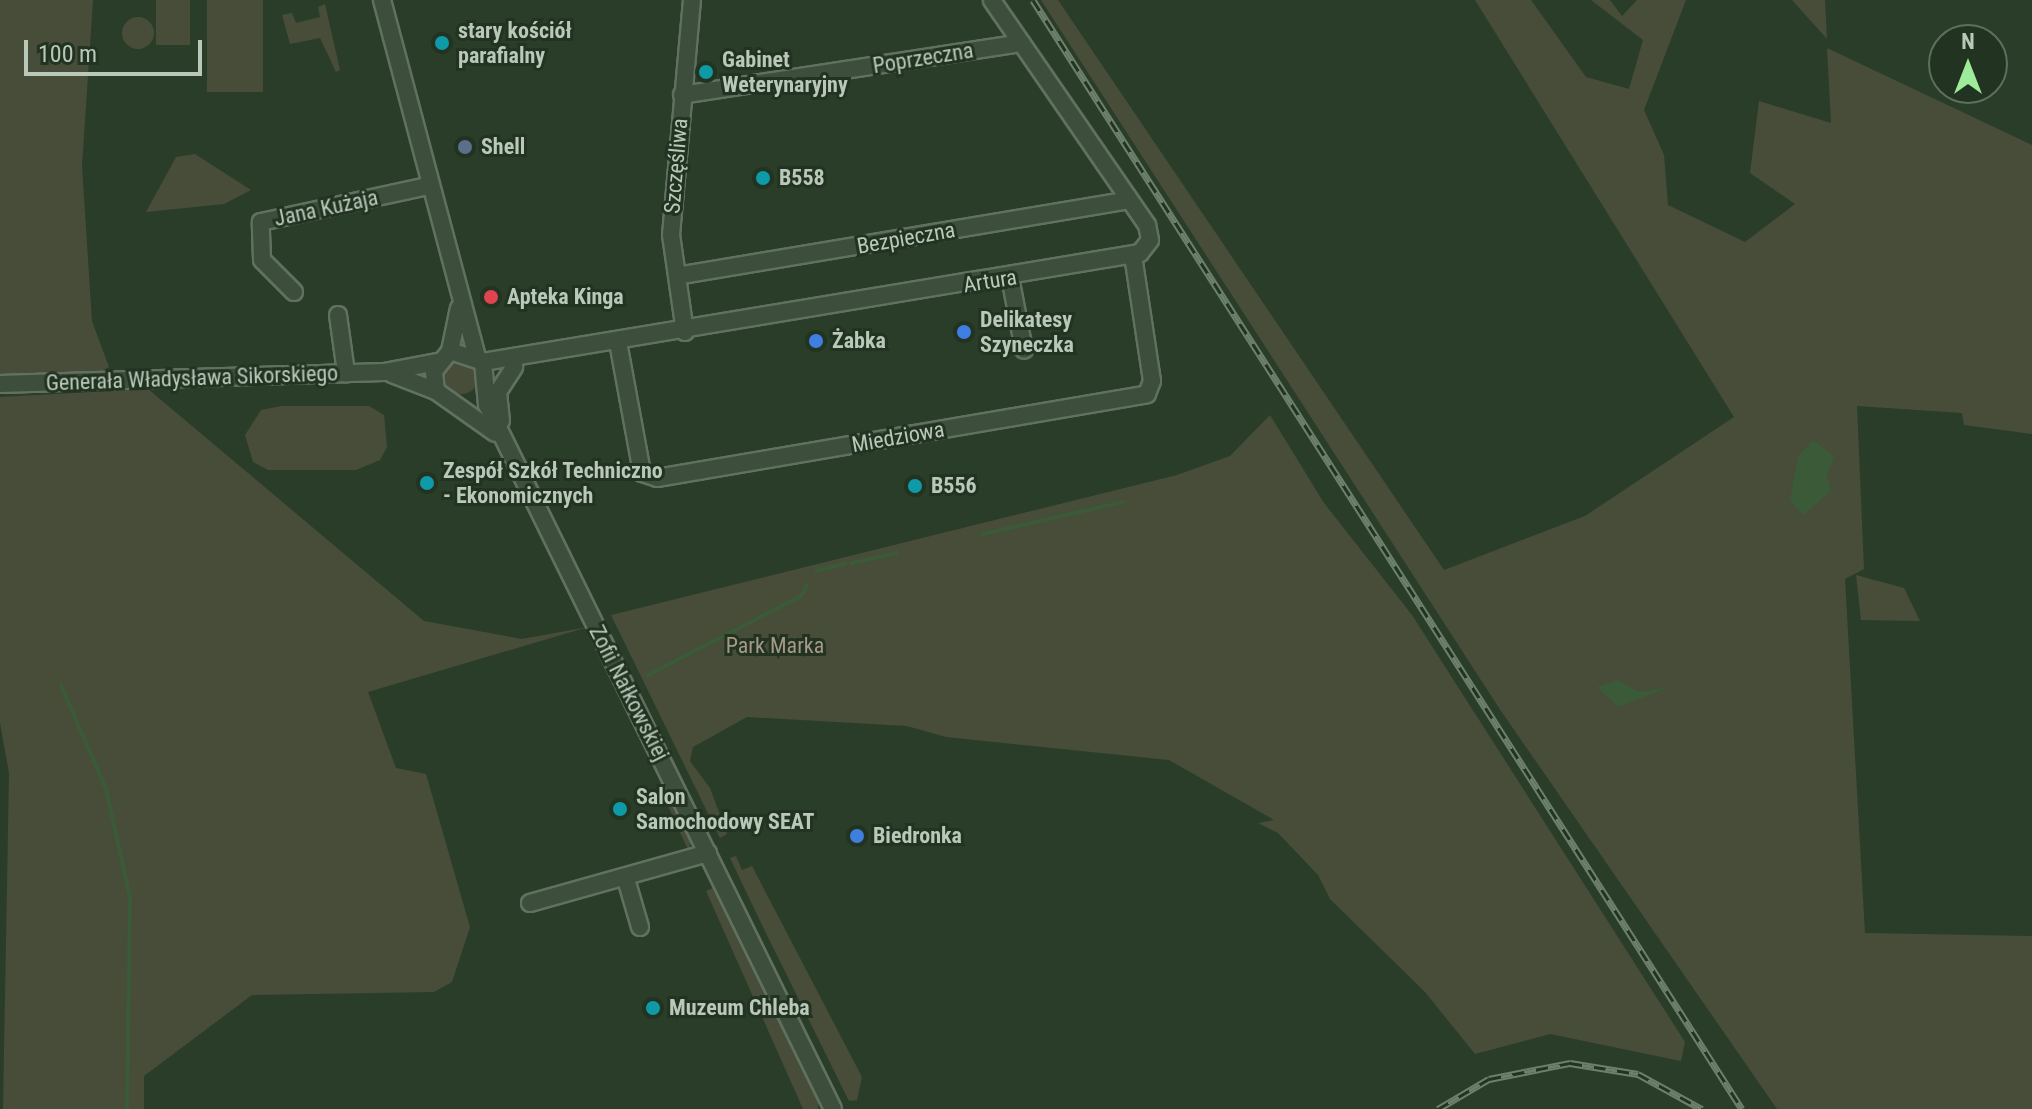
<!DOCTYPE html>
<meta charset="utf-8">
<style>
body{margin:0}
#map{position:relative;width:2032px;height:1109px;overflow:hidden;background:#2a3d29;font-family:"Roboto Condensed",sans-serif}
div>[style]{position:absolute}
.green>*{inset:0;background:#484d39;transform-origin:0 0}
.round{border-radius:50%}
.water>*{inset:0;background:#3a5a38}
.stream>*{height:4px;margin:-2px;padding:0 2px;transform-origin:2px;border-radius:2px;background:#3a5a38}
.roads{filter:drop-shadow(2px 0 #617160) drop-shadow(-2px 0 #617160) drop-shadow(0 2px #617160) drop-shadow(0 -2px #617160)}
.minor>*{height:16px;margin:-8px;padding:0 8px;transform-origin:8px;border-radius:8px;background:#3e4e3c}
.rail>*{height:7px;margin-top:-3.5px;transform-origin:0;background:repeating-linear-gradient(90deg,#223321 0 12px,#6c806c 0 24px);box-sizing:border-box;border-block:2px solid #6c806c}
.dots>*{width:22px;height:22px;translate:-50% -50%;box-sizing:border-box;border:4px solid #223321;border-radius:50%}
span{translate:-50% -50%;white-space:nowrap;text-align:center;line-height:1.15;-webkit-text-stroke:6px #223321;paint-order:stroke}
.poi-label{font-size:22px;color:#b9c8b9;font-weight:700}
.left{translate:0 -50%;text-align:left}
.street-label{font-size:22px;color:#b9c8b9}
.park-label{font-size:22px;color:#a69988}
.north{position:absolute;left:1928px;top:24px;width:80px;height:80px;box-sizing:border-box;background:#223321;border:2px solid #5e6f5e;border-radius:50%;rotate:0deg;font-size:22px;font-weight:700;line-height:32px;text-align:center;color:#b9c8b9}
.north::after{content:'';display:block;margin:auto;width:28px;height:36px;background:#9eec9a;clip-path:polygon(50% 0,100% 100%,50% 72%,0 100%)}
.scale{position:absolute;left:24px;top:40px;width:178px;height:36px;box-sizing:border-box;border:4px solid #b9c8b9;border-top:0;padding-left:10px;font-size:24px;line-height:28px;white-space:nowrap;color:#b9c8b9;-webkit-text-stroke:6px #223321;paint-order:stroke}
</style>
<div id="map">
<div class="green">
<i style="clip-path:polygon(0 0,93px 0,82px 166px,92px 321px,109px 367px,96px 374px,0 377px)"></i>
<i style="left:156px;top:0;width:34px;height:45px"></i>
<i style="left:207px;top:0;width:56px;height:92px"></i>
<i style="clip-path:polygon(1041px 0,1058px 0,1444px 570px,1585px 516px,1734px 417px,1475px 0,1531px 0,1586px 77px,1629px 89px,1643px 40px,1591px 0,1610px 0,1622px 16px,1637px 0,1686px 0,1644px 110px,1664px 155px,1668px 205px,1745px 242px,1795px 204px,1750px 173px,1759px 101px,1831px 123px,1827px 48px,2032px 145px,2032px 434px,1964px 425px,1962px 413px,1857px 406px,1864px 569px,1845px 579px,1865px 933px,2032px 936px,2032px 1109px,1777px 1109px,1501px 711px)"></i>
<i style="clip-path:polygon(1792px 0,1825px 0,1827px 39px)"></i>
<i style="clip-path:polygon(325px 4px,340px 70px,336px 72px,320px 38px,290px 44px,282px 15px,292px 13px,296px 23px,320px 17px,318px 7px)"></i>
<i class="round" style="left:122px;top:17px;width:32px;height:32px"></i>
<i style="clip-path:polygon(195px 154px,251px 190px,224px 204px,146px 212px,176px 157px)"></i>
<i class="round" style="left:443px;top:358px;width:36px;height:36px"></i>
<i style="clip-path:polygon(148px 389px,424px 621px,522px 639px,588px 627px,368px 692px,396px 768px,426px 774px,470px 927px,452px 982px,434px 992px,252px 995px,144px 1076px,144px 1109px,3px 1109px,9px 773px,0 723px,0 397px)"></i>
<i style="clip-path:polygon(282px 406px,369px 406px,384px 415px,387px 447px,380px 460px,356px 470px,268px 470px,253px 462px,245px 435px,261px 410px)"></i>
<i style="clip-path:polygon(1270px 415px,1324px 503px,1412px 615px,1685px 1042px,1681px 1061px,1550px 1034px,1475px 1054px,1425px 992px,1330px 899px,1318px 875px,1278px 833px,1258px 823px,1274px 820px,1169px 760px,946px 737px,907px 726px,747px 717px,693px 747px,690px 761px,710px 788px,727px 834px,720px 838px,611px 615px,1177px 475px,1230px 456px)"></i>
<i style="clip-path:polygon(1856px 575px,1904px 588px,1920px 621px,1861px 620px)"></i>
<i style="clip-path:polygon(662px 780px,692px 836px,689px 852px,659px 786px)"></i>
<i style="clip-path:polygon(736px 856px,742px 870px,752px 866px,862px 1077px,857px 1100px,849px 1101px,763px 927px,730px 858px)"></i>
<i style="clip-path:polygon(715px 887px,819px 1101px,818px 1109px,803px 1109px,706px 891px)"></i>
</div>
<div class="water">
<i style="clip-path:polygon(1813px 440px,1834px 456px,1827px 475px,1831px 491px,1803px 515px,1790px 500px,1798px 456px)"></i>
<i style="clip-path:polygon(1618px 680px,1638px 692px,1669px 687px,1618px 707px,1597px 687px)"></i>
</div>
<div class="stream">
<i style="left:983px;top:534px;width:144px;rotate:-12.9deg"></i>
<i style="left:852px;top:563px;width:46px;rotate:-12.5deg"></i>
<i style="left:816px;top:571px;width:30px;rotate:-14deg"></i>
<i style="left:648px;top:675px;width:172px;rotate:-27.3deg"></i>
<i style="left:801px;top:596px;width:13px;rotate:-61deg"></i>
<i style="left:61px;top:685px;width:113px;rotate:66.6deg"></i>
<i style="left:106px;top:789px;width:111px;rotate:77.5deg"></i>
<i style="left:130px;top:897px;width:212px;rotate:90.8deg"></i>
</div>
<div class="roads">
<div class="minor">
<i style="left:382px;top:0;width:368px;rotate:75.1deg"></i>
<i style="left:682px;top:95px;width:343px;rotate:-8.7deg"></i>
<i style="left:682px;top:275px;width:453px;rotate:-9.5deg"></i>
<i style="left:1010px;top:277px;width:74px;rotate:79.1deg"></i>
<i style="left:294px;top:292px;width:45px;rotate:-135deg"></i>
<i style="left:262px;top:260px;width:38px;rotate:-92deg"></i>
<i style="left:261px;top:222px;width:170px;rotate:-12.2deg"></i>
<i style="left:338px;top:315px;width:59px;rotate:82.1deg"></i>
<i style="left:685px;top:332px;width:98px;rotate:-98.2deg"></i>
<i style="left:671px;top:235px;width:236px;rotate:-84.9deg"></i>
<i style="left:618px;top:342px;width:133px;rotate:79.6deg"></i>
<i style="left:642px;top:473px;width:16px;rotate:18deg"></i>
<i style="left:657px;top:478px;width:497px;rotate:-9.7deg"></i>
<i style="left:1147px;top:394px;width:14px;rotate:-69deg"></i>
<i style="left:1152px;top:381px;width:126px;rotate:-98.6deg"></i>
<i style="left:450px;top:351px;width:44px;rotate:-78.2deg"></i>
<i style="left:483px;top:362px;width:666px;rotate:-9.42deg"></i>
<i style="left:1140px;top:253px;width:16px;rotate:-52deg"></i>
<i style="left:1150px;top:240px;width:15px;rotate:-101deg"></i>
<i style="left:1147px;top:225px;width:273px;rotate:-124.6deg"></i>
<i style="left:392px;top:374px;width:47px;rotate:21.1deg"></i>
<i style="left:436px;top:391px;width:72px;rotate:35.4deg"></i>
<i style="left:0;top:384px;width:384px;rotate:-1.8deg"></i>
<i style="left:384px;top:372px;width:55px;rotate:-10.5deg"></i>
<i style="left:436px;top:391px;width:20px;rotate:-96deg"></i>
<i style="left:434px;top:371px;width:26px;rotate:-51deg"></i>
<i style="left:450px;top:351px;width:35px;rotate:18deg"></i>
<i style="left:483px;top:362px;width:43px;rotate:84.7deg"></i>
<i style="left:487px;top:405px;width:784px;rotate:63.83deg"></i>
<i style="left:501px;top:421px;width:29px;rotate:-96deg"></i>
<i style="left:498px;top:392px;width:30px;rotate:-57deg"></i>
<i style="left:626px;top:879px;width:50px;rotate:73.7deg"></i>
<i style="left:530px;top:903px;width:185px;rotate:-15.7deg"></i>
</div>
</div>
<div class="rail">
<i style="left:1033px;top:0;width:1316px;rotate:57.41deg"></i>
<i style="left:1438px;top:1109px;width:59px;rotate:-30.5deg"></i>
<i style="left:1489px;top:1079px;width:83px;rotate:-11.2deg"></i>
<i style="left:1570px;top:1063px;width:69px;rotate:9.2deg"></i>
<i style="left:1638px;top:1074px;width:73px;rotate:28.7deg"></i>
</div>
<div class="dots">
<i style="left:442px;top:43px;background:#0f9aa8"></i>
<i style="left:706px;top:72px;background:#0f9aa8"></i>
<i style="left:465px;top:147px;background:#5c6f8a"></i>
<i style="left:763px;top:178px;background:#0f9aa8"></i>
<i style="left:491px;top:297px;background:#e0444e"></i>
<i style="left:964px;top:332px;background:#3f7fe0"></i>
<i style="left:816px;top:341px;background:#3f7fe0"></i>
<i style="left:427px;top:483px;background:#0f9aa8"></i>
<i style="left:915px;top:486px;background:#0f9aa8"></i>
<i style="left:620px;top:809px;background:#0f9aa8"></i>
<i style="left:857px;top:836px;background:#3f7fe0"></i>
<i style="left:653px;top:1008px;background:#0f9aa8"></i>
</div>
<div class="poi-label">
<span class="left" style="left:458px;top:43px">stary kościół<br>parafialny</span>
<span class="left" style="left:722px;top:72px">Gabinet<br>Weterynaryjny</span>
<span class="left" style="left:481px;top:147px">Shell</span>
<span class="left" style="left:779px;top:178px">B558</span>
<span class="left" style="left:507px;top:297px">Apteka Kinga</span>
<span class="left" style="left:980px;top:332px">Delikatesy<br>Szyneczka</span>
<span class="left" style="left:832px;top:341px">Żabka</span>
<span class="left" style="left:443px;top:483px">Zespół Szkół Techniczno<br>- Ekonomicznych</span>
<span class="left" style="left:931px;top:486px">B556</span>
<span class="left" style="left:636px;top:809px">Salon<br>Samochodowy SEAT</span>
<span class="left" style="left:873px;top:836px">Biedronka</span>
<span class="left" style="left:669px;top:1008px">Muzeum Chleba</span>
</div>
<div class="street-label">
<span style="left:923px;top:58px;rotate:-9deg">Poprzeczna</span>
<span style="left:676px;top:166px;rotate:-85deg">Szczęśliwa</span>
<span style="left:326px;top:208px;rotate:-12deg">Jana Kużaja</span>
<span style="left:906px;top:238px;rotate:-10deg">Bezpieczna</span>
<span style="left:990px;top:281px;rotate:-9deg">Artura</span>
<span style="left:192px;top:378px;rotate:-2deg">Generała Władysława Sikorskiego</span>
<span style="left:898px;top:437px;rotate:-10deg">Miedziowa</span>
<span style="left:629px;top:693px;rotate:63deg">Zofii Nałkowskiej</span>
</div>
<div class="park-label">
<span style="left:775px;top:646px">Park Marka</span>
</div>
<div class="north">N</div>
<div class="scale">100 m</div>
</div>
